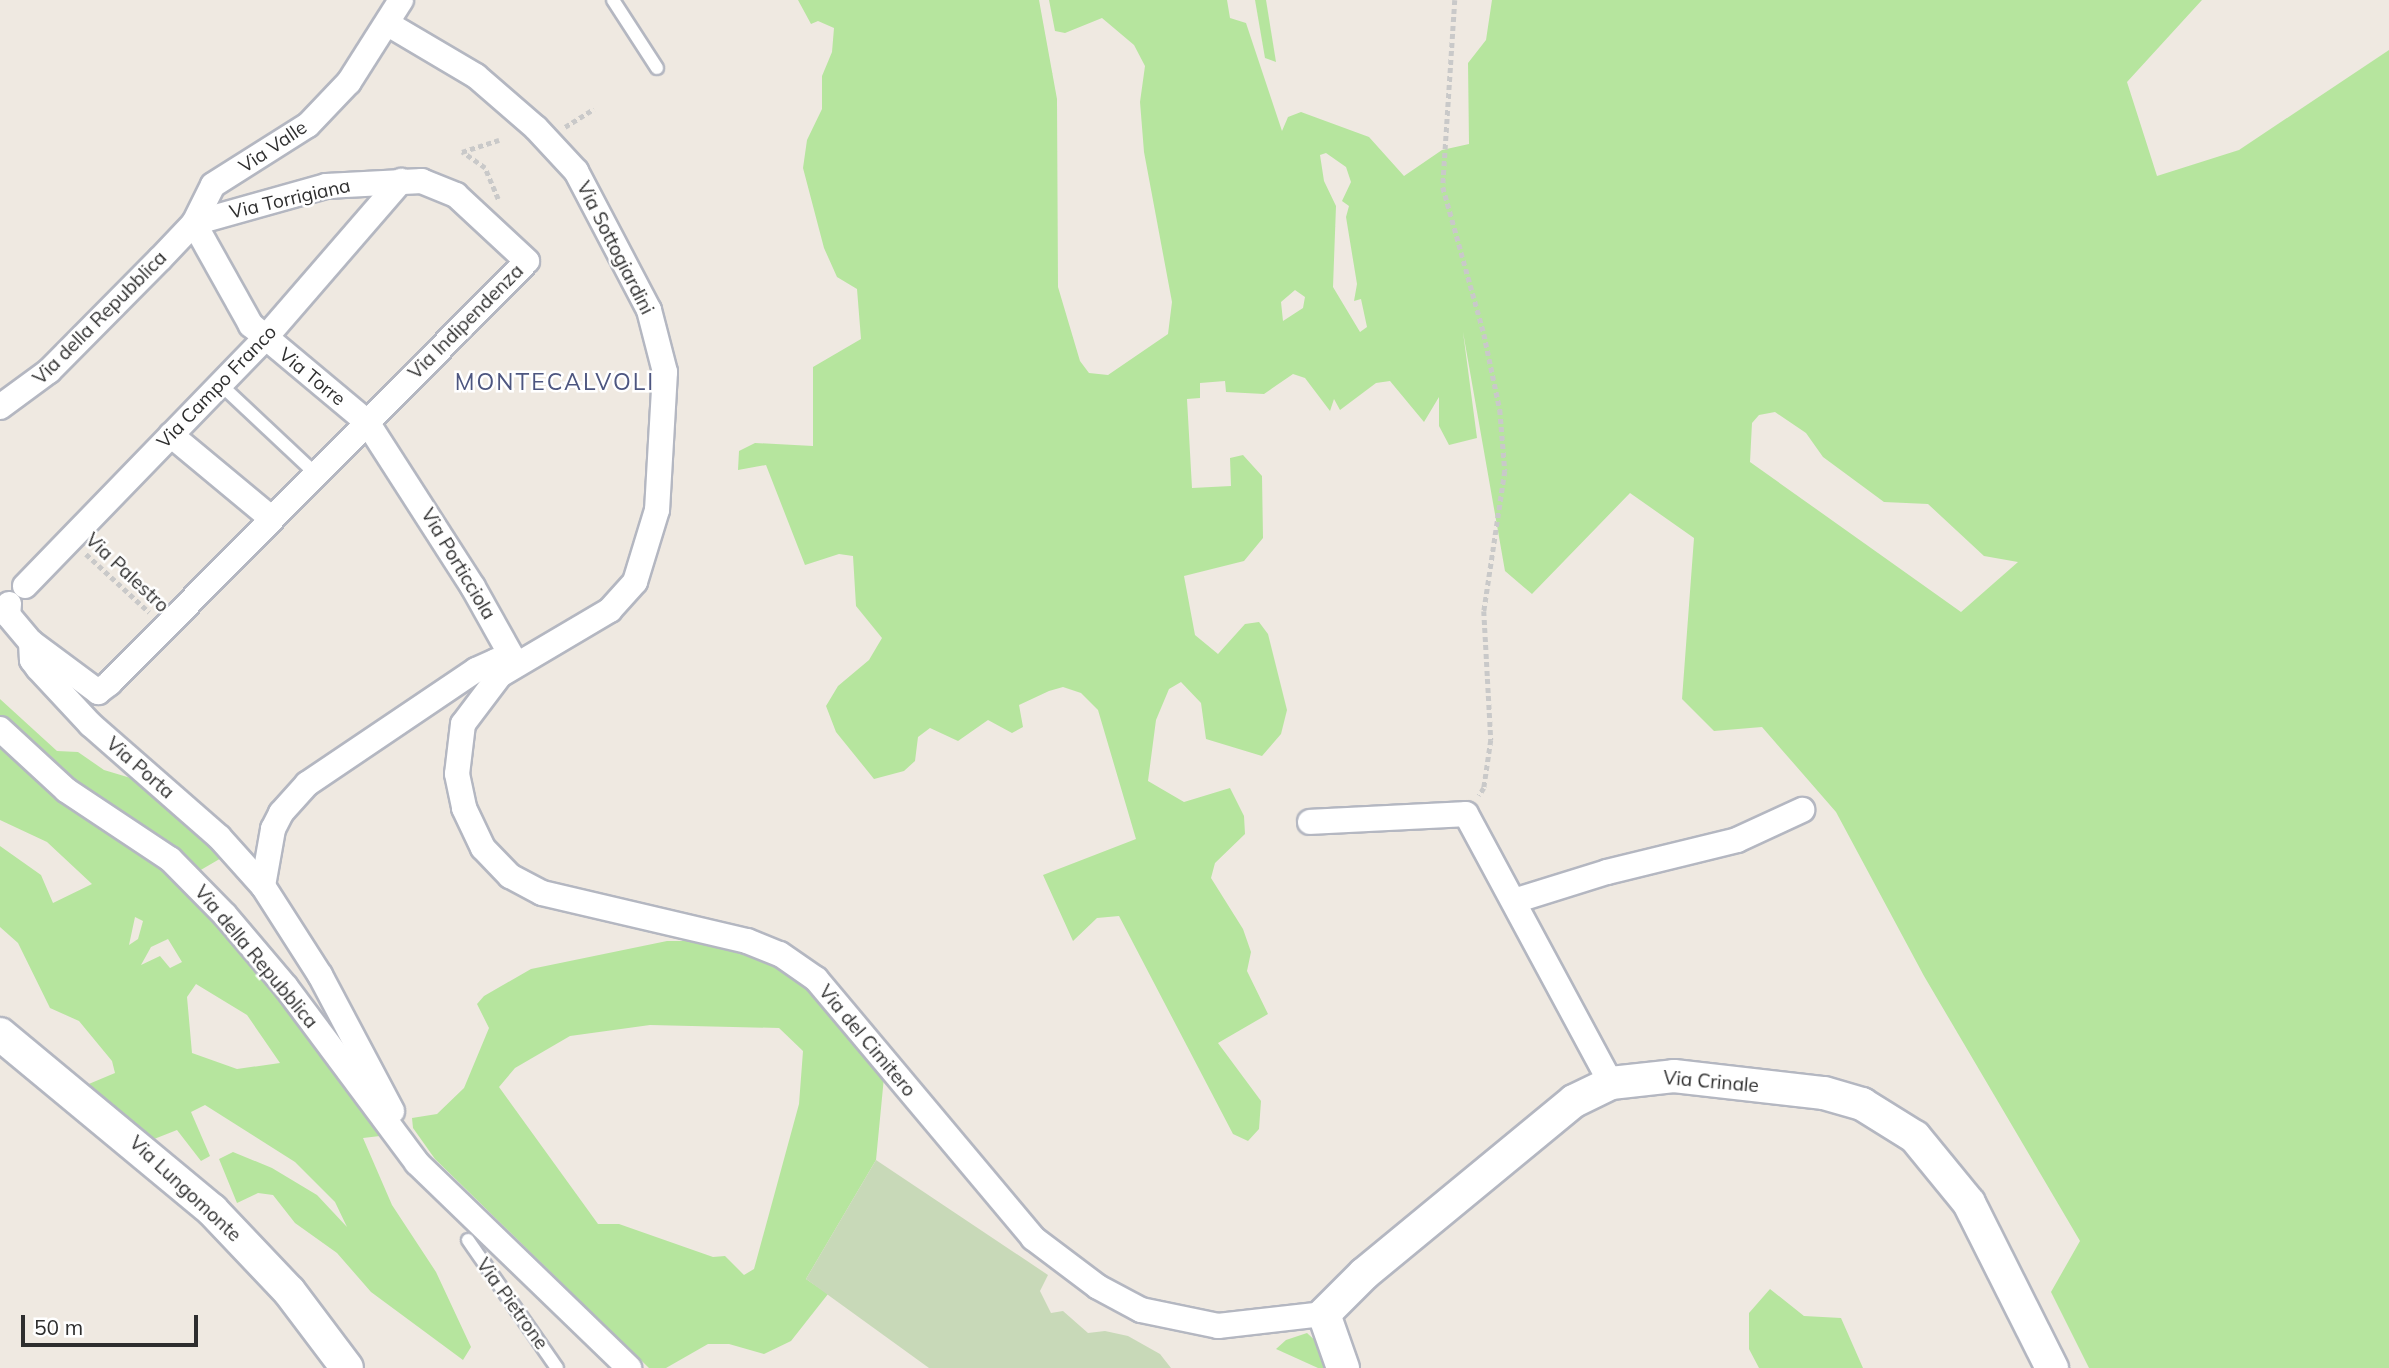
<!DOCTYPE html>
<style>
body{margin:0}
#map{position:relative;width:2389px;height:1368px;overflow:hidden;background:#efe9e1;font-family:Mulish,sans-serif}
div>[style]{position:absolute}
.green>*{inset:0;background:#b6e59e}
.cemetery>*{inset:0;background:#c8d9b8}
.path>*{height:4.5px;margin-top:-2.25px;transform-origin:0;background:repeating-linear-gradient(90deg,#c9c9c9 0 5px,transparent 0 8.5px)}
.roads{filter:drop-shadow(2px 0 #b4b7c1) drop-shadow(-2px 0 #b4b7c1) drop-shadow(0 2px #b4b7c1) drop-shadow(0 -2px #b4b7c1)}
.service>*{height:12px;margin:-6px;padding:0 6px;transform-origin:6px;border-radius:6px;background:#fff}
.minor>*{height:24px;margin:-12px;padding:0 12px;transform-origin:12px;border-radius:12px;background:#fff}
.tertiary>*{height:32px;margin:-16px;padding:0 16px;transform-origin:16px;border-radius:16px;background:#fff}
span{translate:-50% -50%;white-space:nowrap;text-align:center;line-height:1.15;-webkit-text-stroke:5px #fff;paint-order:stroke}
.street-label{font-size:19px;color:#2e2e2e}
.quarter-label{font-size:23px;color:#4d5680;letter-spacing:2px}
.scale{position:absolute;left:21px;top:1315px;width:177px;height:32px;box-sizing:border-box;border:4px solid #2e2e2e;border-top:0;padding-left:9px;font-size:21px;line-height:24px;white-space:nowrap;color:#2e2e2e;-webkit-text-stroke:5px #fff;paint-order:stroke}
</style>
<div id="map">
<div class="green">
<i style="clip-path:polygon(evenodd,798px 0,1039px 0,1057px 99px,1058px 287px,1080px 361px,1089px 373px,1108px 375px,1168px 334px,1172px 302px,1144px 152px,1140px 102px,1145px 66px,1134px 45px,1102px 18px,1065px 33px,1055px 31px,1049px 0,1227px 0,1230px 18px,1246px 23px,1282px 131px,1288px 117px,1301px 112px,1369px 137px,1404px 176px,1442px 150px,1469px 144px,1468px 63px,1486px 40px,1492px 0,2202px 0,2127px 82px,2157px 176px,2239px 150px,2389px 50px,2389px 1368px,2089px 1368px,2051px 1292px,2080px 1241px,1924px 976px,1836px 812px,1762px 727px,1714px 731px,1682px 699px,1694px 538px,1630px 493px,1532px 594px,1505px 571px,1463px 332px,1477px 438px,1449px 445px,1439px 426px,1439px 397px,1424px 422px,1390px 381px,1376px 383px,1340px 410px,1334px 399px,1330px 411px,1305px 378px,1293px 374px,1264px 394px,1226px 392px,1225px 381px,1200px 383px,1200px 398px,1187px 399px,1192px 488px,1231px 486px,1230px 458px,1243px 455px,1262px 476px,1263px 538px,1244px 561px,1184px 576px,1195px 635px,1218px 654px,1245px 624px,1259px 622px,1268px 634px,1287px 710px,1281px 734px,1262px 756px,1206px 739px,1201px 703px,1181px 682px,1169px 689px,1156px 720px,1148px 781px,1184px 802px,1230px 788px,1244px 816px,1245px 834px,1215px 863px,1211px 878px,1243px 929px,1251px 952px,1247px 971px,1268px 1014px,1218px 1043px,1261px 1101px,1259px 1129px,1248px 1141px,1233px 1134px,1119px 916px,1097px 918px,1073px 941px,1043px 875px,1136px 839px,1098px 710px,1081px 693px,1063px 687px,1049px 691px,1019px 705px,1023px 727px,1012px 733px,988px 720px,958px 741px,930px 728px,918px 737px,915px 761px,904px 771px,874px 779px,836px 732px,826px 706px,838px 686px,869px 660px,882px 638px,856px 606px,853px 556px,839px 554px,805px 565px,766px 465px,738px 470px,739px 451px,755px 443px,813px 446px,813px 367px,861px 339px,857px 289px,837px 277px,824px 248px,803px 168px,807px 140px,822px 109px,822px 76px,832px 52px,834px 28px,818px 21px,811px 24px,798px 0,1326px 153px,1346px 167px,1351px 182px,1342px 201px,1349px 206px,1346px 217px,1357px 284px,1354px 301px,1361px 299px,1367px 327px,1360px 332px,1333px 287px,1336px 206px,1324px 181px,1320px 155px,1326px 153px,798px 0,1295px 290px,1305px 297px,1303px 308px,1283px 321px,1281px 302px,1295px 290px,798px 0,1775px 412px,1806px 433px,1823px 457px,1884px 502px,1928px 504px,1984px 556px,2018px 562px,1961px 612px,1750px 462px,1752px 423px,1759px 415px,1775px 412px)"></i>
<i style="clip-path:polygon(1255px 0,1266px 0,1276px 62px,1265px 58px)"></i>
<i style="clip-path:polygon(evenodd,0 699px,57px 751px,78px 752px,104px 770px,134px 779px,223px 857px,199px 871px,249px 955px,380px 1136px,363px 1138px,392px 1205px,436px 1272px,471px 1347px,463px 1360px,371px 1292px,337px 1253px,295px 1223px,273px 1195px,258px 1193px,237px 1203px,219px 1159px,233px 1152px,272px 1168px,317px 1195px,347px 1227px,335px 1202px,295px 1162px,205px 1105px,191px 1112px,210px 1156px,201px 1161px,177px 1130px,149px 1141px,84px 1086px,115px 1073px,112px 1061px,79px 1021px,50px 1008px,18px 943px,0 927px,0 846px,41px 875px,53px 903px,92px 884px,47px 842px,0 820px,0 699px,135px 917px,143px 921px,138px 939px,129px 945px,135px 917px,0 699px,168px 939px,182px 962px,170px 968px,160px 956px,141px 965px,151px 947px,168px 939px,0 699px,196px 984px,247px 1015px,280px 1063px,237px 1069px,192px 1053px,187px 997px,196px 984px)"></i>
<i style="clip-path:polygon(evenodd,667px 941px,718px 941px,776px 959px,800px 976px,884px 1077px,876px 1160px,806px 1279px,828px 1294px,791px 1341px,764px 1354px,729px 1344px,708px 1344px,666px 1368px,649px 1368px,435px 1159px,413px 1128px,412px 1118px,437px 1114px,464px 1088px,489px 1028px,477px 1004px,484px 996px,531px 969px,667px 941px,650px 1025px,779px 1028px,803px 1051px,799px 1104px,754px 1269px,744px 1275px,725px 1256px,713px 1257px,619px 1224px,598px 1224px,499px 1087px,515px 1068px,570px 1036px,650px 1025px)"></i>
<i style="clip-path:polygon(1770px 1289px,1804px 1316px,1841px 1318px,1863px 1368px,1759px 1368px,1749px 1349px,1749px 1313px)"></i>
<i style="clip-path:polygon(1307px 1333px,1319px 1344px,1332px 1368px,1318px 1368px,1276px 1349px,1286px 1340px)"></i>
</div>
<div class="cemetery">
<i style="clip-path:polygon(876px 1160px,1048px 1275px,1040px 1291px,1051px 1313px,1063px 1311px,1088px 1333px,1105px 1331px,1128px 1336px,1160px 1354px,1171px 1368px,929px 1368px,806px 1279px)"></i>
</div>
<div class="path">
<i style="left:1455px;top:0;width:187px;rotate:93.7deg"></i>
<i style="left:1443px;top:187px;width:153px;rotate:74.4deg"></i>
<i style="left:1484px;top:334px;width:78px;rotate:78.1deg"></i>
<i style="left:1500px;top:410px;width:61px;rotate:85.3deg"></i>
<i style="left:1505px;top:471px;width:142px;rotate:98.5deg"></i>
<i style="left:1484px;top:611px;width:129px;rotate:86.9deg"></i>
<i style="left:1491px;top:740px;width:49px;rotate:98.3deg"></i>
<i style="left:1484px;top:788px;width:9px;rotate:122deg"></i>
<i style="left:565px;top:127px;width:34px;rotate:-32deg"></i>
<i style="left:498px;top:199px;width:34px;rotate:-113deg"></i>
<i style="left:485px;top:168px;width:28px;rotate:-145deg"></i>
<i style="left:462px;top:152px;width:39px;rotate:-18deg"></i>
<i style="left:86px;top:554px;width:86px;rotate:42.6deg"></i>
</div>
<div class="roads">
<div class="service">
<i style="left:613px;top:0;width:81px;rotate:57.1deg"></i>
<i style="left:220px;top:384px;width:132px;rotate:43.2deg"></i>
<i style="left:468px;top:1240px;width:156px;rotate:55.2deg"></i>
</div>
<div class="minor">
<i style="left:388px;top:24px;width:102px;rotate:30.6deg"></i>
<i style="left:476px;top:76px;width:79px;rotate:40.9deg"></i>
<i style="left:536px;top:128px;width:59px;rotate:47.1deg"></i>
<i style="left:576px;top:171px;width:157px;rotate:62.3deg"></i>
<i style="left:649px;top:310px;width:64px;rotate:75.5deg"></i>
<i style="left:665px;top:372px;width:138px;rotate:93.3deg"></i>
<i style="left:657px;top:510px;width:75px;rotate:107deg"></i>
<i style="left:635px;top:582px;width:38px;rotate:132deg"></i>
<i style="left:610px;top:610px;width:128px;rotate:149.4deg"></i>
<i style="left:500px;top:675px;width:61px;rotate:127.1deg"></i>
<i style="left:463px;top:724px;width:50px;rotate:96.8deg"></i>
<i style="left:457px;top:774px;width:35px;rotate:78deg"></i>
<i style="left:464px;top:808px;width:44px;rotate:64.6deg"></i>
<i style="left:483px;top:848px;width:39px;rotate:46deg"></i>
<i style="left:510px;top:876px;width:36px;rotate:28deg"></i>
<i style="left:542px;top:893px;width:211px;rotate:13.2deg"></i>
<i style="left:747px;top:941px;width:35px;rotate:22deg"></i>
<i style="left:780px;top:954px;width:44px;rotate:34.8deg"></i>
<i style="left:816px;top:979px;width:338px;rotate:50deg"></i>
<i style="left:1033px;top:1238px;width:81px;rotate:37deg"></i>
<i style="left:1098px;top:1287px;width:49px;rotate:28.1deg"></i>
<i style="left:1141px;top:1310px;width:79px;rotate:11.7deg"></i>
<i style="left:1218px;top:1326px;width:107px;rotate:-6.5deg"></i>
<i style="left:194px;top:223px;width:117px;rotate:60.8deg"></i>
<i style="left:251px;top:325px;width:151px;rotate:39.9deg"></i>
<i style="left:367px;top:422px;width:196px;rotate:57.3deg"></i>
<i style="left:473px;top:587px;width:88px;rotate:60.8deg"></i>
<i style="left:0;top:407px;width:61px;rotate:-36.3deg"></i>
<i style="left:49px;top:371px;width:158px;rotate:-45.3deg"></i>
<i style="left:160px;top:259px;width:50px;rotate:-46.6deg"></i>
<i style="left:194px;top:223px;width:42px;rotate:-63.4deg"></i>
<i style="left:213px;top:185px;width:112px;rotate:-32.3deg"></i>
<i style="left:308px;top:125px;width:59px;rotate:-46.4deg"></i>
<i style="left:349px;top:82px;width:97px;rotate:-57.6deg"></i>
<i style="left:171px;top:435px;width:131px;rotate:39.7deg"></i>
<i style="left:25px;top:586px;width:345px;rotate:-45.9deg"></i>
<i style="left:265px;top:338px;width:208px;rotate:-49.1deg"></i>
<i style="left:9px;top:604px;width:11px;rotate:95deg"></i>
<i style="left:8px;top:615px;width:35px;rotate:50deg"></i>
<i style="left:31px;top:642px;width:18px;rotate:87deg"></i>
<i style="left:32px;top:660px;width:10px;rotate:53deg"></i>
<i style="left:38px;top:668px;width:78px;rotate:47.1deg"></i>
<i style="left:91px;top:725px;width:170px;rotate:41.2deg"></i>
<i style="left:219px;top:837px;width:66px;rotate:48.1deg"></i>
<i style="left:263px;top:886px;width:106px;rotate:57.4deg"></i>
<i style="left:320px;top:975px;width:154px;rotate:62.1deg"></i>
<i style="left:31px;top:642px;width:84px;rotate:36.7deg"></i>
<i style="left:98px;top:692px;width:15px;rotate:-37deg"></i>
<i style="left:110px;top:683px;width:593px;rotate:-45.34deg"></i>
<i style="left:527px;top:261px;width:97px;rotate:-137.1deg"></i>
<i style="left:456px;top:195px;width:37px;rotate:-158deg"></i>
<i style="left:422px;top:181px;width:96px;rotate:177deg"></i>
<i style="left:326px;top:186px;width:137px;rotate:164.3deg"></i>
<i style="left:0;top:729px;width:90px;rotate:42.7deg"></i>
<i style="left:66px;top:790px;width:125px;rotate:33.6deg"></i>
<i style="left:170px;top:859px;width:78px;rotate:45.5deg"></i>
<i style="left:225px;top:915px;width:94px;rotate:49.7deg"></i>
<i style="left:286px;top:987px;width:219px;rotate:53.3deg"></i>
<i style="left:417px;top:1163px;width:295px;rotate:44deg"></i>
<i style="left:1310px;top:822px;width:156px;rotate:-2.9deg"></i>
<i style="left:1466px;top:814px;width:306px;rotate:61.7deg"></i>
<i style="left:263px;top:886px;width:58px;rotate:-80deg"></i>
<i style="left:273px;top:829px;width:18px;rotate:-63deg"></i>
<i style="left:281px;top:813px;width:39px;rotate:-48deg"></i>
<i style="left:307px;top:784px;width:204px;rotate:-34deg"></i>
<i style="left:476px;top:670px;width:22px;rotate:-24deg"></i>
<i style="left:496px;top:661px;width:19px;rotate:9deg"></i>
<i style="left:1514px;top:901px;width:97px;rotate:-17.3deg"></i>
<i style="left:1607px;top:872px;width:134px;rotate:-13.8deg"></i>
<i style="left:1737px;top:840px;width:72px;rotate:-24.8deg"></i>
</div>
<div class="tertiary">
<i style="left:0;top:1034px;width:276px;rotate:39.7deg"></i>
<i style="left:212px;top:1210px;width:112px;rotate:46.5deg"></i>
<i style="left:289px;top:1291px;width:96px;rotate:53deg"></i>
<i style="left:1343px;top:1368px;width:57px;rotate:-109.4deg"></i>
<i style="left:1324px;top:1314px;width:57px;rotate:-45deg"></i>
<i style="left:1364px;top:1274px;width:272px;rotate:-39.5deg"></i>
<i style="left:1574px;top:1101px;width:41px;rotate:-25.9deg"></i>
<i style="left:1611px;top:1083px;width:63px;rotate:-6.3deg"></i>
<i style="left:1674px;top:1076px;width:151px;rotate:6.5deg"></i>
<i style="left:1824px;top:1093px;width:40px;rotate:16deg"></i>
<i style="left:1862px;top:1104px;width:62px;rotate:31.9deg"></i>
<i style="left:1915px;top:1137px;width:85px;rotate:50.7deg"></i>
<i style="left:1969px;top:1203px;width:185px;rotate:63.3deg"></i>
</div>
</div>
<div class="street-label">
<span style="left:273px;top:147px;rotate:-34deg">Via Valle</span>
<span style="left:290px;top:199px;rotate:-13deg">Via Torrigiana</span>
<span style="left:615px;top:248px;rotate:63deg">Via Sottogiardini</span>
<span style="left:100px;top:318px;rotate:-45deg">Via della Repubblica</span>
<span style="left:466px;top:322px;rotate:-45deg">Via Indipendenza</span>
<span style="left:312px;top:377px;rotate:39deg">Via Torre</span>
<span style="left:217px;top:387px;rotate:-46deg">Via Campo Franco</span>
<span style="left:458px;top:564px;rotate:59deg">Via Porticciola</span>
<span style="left:127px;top:573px;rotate:43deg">Via Palestro</span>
<span style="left:140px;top:768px;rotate:41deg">Via Porta</span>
<span style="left:256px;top:957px;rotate:50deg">Via della Repubblica</span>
<span style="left:867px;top:1041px;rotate:50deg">Via del Cimitero</span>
<span style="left:1711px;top:1082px;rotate:5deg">Via Crinale</span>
<span style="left:185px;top:1189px;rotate:43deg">Via Lungomonte</span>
<span style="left:512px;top:1304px;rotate:54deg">Via Pietrone</span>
</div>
<div class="quarter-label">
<span style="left:555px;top:382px">MONTECALVOLI</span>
</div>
<div class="scale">50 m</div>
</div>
